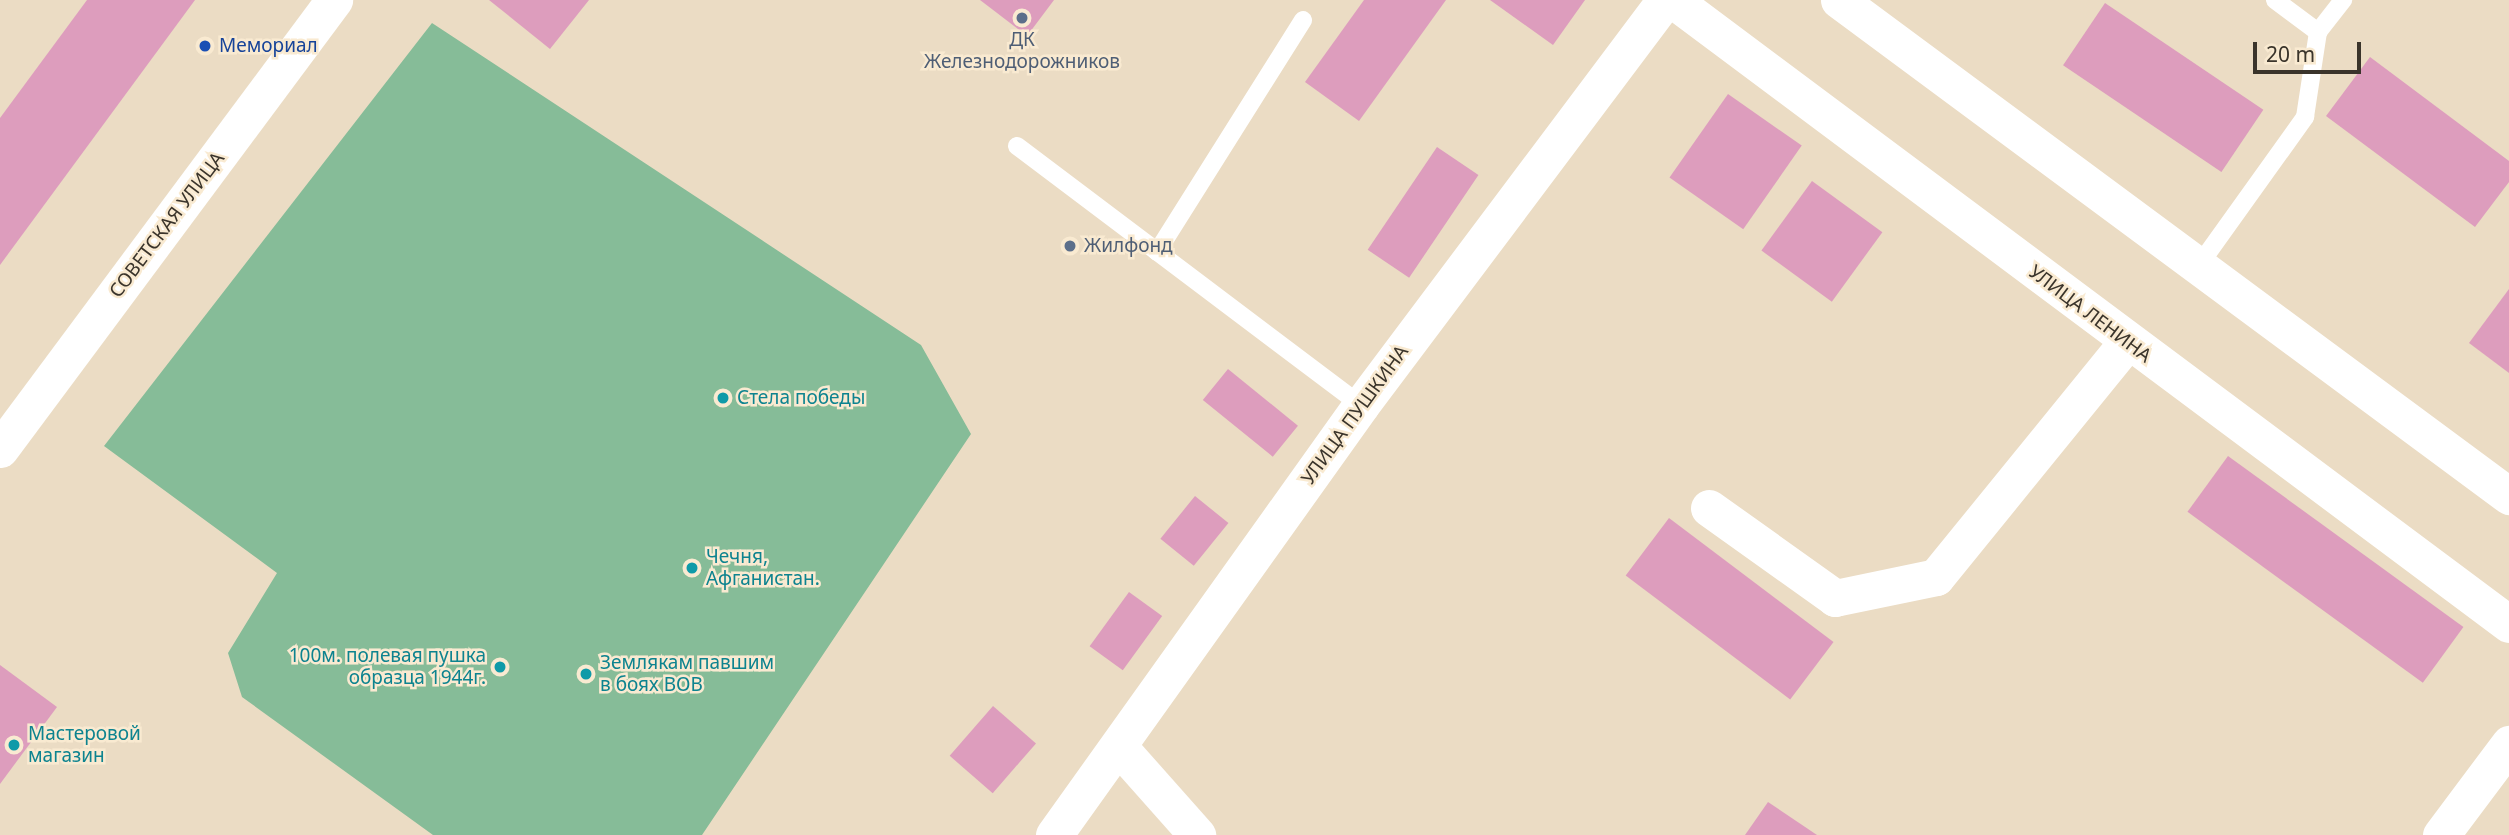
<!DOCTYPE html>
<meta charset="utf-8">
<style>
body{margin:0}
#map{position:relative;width:2509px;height:835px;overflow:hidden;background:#ebdcc4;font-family:"Noto Sans",sans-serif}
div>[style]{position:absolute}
.green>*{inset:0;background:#86bc98}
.building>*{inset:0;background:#dd9dbd;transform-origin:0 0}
.lane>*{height:18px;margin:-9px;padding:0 9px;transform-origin:9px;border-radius:9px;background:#fff}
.street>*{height:37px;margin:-18.5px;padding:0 18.5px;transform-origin:18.5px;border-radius:18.5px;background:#fff}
.dots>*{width:19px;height:19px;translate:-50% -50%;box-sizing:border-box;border:4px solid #f9ead1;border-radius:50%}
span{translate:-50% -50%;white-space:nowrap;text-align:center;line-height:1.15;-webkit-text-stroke:5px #f9ead1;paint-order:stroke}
.service-label{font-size:19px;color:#4e5e75}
.left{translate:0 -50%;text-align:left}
.transit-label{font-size:19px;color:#164399}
.street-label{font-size:19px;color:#3a342b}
.culture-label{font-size:19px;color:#0d838f}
.right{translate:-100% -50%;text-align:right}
.scale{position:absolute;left:2253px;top:42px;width:108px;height:32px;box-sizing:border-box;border:4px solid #3a342b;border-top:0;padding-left:9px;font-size:21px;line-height:24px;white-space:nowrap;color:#3a342b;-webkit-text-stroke:5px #f9ead1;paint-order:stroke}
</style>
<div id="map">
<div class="green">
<i style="clip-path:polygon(432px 23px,921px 345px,971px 434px,702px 835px,433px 835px,242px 697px,228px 653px,277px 573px,104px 446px)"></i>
</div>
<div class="building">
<i style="clip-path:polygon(87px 0,195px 0,0 265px,0 118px)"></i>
<i style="clip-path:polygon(489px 0,589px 0,550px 49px)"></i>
<i style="clip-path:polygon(980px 0,1054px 0,1027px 36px)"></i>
<i style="clip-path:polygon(1364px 0,1446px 0,1359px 121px,1305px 82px)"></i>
<i style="clip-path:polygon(1490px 0,1585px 0,1553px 45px)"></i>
<i style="left:2105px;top:3px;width:191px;height:75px;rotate:34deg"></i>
<i style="clip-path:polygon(2370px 57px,2509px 161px,2509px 182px,2475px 227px,2326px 116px)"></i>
<i style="left:1728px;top:94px;width:90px;height:102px;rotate:35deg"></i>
<i style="left:1437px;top:147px;width:50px;height:124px;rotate:34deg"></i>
<i style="left:1812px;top:181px;width:87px;height:86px;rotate:36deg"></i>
<i style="clip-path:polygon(2509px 289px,2509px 373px,2469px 343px)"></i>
<i style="left:1228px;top:369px;width:90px;height:40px;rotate:39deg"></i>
<i style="left:2228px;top:456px;width:291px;height:69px;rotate:36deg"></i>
<i style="left:1195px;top:496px;width:43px;height:55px;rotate:39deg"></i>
<i style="left:1669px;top:518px;width:206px;height:72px;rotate:37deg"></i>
<i style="left:1129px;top:592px;width:41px;height:67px;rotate:36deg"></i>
<i style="clip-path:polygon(0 665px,57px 707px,0 784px)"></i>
<i style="left:993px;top:706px;width:57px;height:66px;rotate:41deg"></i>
<i style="clip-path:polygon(1768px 802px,1817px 835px,1745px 835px)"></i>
</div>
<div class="lane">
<i style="left:2275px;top:0;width:54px;rotate:36.7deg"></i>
<i style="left:2318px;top:32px;width:41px;rotate:-52deg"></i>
<i style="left:1017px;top:146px;width:431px;rotate:37deg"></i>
<i style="left:1157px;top:252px;width:274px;rotate:-57.8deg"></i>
<i style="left:2197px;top:268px;width:186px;rotate:-54.4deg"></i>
<i style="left:2305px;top:117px;width:86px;rotate:-81.3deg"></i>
</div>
<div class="street">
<i style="left:1673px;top:0;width:1043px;rotate:36.74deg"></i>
<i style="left:1839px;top:0;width:834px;rotate:36.51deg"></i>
<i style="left:0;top:449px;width:560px;rotate:-53.36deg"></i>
<i style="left:1709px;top:508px;width:155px;rotate:35.5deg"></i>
<i style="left:1835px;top:598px;width:103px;rotate:-11.7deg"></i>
<i style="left:1936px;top:577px;width:303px;rotate:-50.9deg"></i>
<i style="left:1119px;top:747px;width:118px;rotate:48.4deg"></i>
<i style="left:1054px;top:835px;width:528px;rotate:-54.47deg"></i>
<i style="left:1361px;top:405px;width:506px;rotate:-53.11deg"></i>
<i style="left:2441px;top:835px;width:114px;rotate:-53.2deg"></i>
</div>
<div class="dots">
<i style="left:1022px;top:18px;background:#5c6f8a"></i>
<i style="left:205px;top:46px;background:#1a4fb4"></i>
<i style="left:1070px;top:246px;background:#5c6f8a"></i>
<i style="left:723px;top:398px;background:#0f9aa8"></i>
<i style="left:692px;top:568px;background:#0f9aa8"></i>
<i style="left:500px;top:667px;background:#0f9aa8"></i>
<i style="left:586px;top:674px;background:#0f9aa8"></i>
<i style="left:14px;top:745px;background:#0f9aa8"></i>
</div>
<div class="service-label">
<span style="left:1022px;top:51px">ДК<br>Железнодорожников</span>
<span class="left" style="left:1084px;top:246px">Жилфонд</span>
</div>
<div class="transit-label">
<span class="left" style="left:219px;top:46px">Мемориал</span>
</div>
<div class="street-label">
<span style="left:167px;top:225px;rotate:-53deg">СОВЕТСКАЯ УЛИЦА</span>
<span style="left:2090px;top:314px;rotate:37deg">УЛИЦА ЛЕНИНА</span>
<span style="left:1355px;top:415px;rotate:-54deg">УЛИЦА ПУШКИНА</span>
</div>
<div class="culture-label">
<span class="left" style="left:737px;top:398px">Стела победы</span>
<span class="left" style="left:706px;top:568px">Чечня,<br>Афганистан.</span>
<span class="right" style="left:486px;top:667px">100м. полевая пушка<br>образца 1944г.</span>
<span class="left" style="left:600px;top:674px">Землякам павшим<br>в боях ВОВ</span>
<span class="left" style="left:28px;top:745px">Мастеровой<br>магазин</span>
</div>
<div class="scale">20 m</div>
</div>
